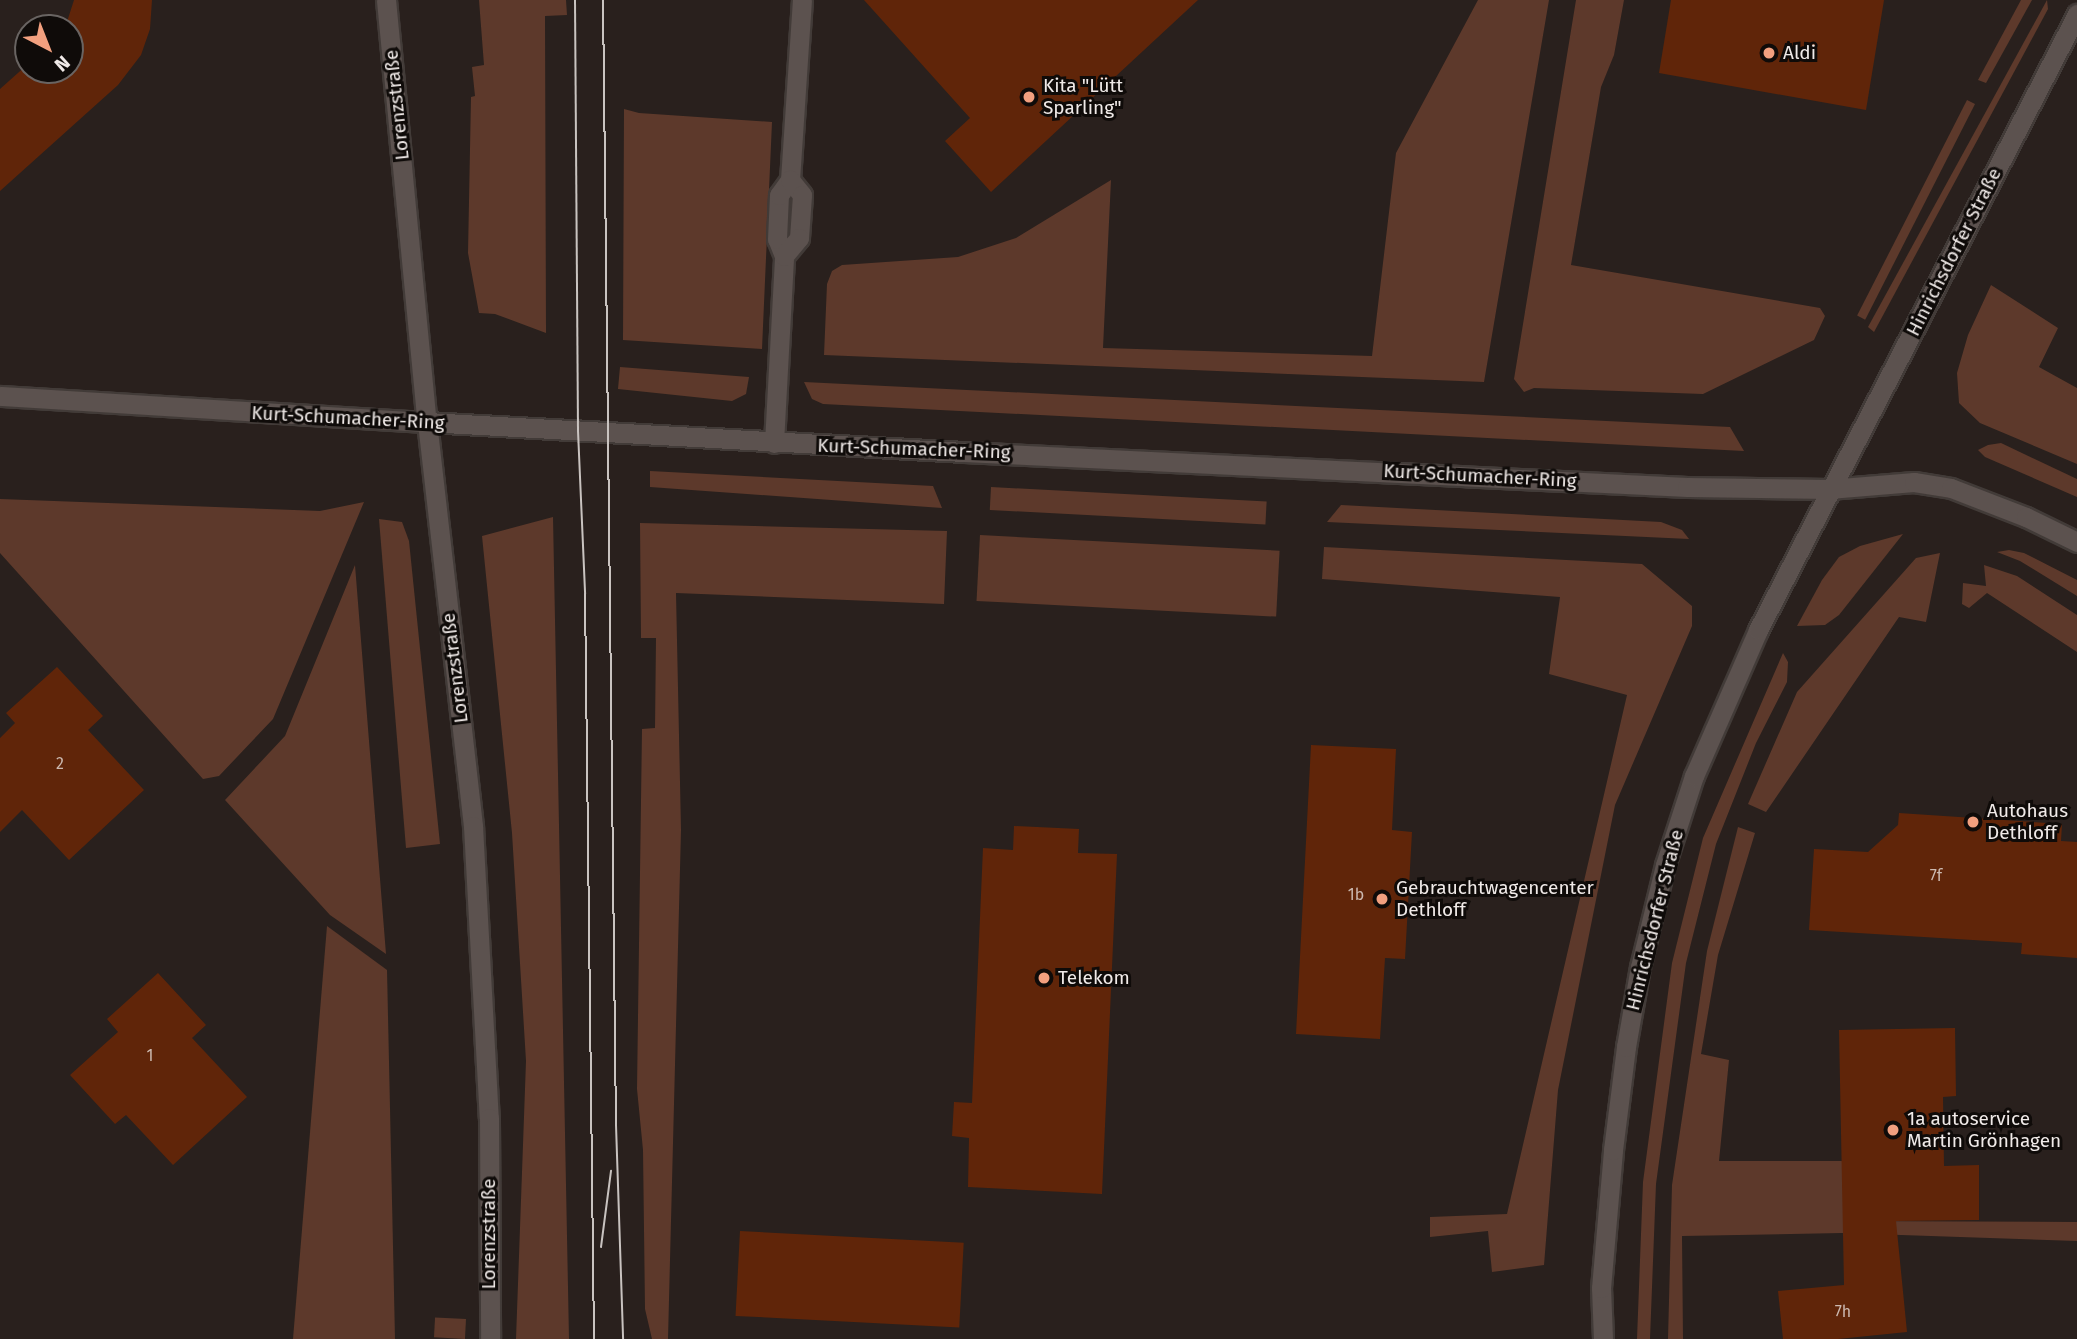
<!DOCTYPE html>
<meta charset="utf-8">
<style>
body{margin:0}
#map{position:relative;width:2077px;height:1339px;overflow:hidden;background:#29201d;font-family:"Fira Sans",sans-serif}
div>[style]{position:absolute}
.green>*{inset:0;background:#5d392b;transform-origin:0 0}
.building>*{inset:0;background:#602509;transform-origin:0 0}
.roads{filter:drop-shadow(2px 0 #423b38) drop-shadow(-2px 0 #423b38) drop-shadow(0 2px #423b38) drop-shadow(0 -2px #423b38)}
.minor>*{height:19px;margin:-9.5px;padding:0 9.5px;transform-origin:9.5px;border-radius:9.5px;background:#5c524f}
.tertiary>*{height:19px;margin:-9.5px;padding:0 9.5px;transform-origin:9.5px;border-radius:9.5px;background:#5c524f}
.tram>*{height:2px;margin:-1px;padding:0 1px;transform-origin:1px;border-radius:1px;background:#c9c3c0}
.dots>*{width:19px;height:19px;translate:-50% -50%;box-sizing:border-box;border:4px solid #0f0b09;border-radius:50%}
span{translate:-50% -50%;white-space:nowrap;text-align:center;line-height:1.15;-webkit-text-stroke:6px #0f0b09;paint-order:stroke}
.number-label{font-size:16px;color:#ccb9b0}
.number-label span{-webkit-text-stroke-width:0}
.poi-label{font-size:19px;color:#f0eae8}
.left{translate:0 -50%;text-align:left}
.street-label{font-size:19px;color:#f0eae8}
.north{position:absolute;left:14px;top:14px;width:70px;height:70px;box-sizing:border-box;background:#0f0b09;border:2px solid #696462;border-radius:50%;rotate:138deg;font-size:19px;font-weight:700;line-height:28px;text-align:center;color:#f0eae8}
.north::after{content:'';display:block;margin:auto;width:24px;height:32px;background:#f2a07f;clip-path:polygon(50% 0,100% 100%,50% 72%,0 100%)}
</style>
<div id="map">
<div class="green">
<i style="clip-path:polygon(479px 0,566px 0,567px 15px,545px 16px,546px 333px,495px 314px,479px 313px,468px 253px,471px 97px,475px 96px,472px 67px,484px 65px)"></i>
<i style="clip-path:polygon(1478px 0,1549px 0,1484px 382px,824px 355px,827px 284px,832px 271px,842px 265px,958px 257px,1016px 238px,1111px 180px,1103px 348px,1372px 356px,1396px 153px)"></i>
<i style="clip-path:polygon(1576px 0,1624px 0,1614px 55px,1601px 87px,1571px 265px,1820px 308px,1825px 316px,1814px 340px,1703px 394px,1534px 388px,1524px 392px,1514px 379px)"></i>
<i style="clip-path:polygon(2021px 0,2032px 0,1986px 83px,1978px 80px)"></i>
<i style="clip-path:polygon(2047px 0,2048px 9px,1874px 332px,1868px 327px)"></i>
<i style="left:1967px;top:100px;width:9px;height:242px;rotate:27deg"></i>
<i style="clip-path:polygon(624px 109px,639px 113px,772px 122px,762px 349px,623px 340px)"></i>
<i style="clip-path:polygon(1991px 285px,2058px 328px,2039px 367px,2077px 388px,2077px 464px,1980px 423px,1959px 403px,1957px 373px,1968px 335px)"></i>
<i style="clip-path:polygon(620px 367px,749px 377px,746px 394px,732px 401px,618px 389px)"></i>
<i style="clip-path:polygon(804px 382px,1730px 427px,1744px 451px,823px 404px,812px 399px)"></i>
<i style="clip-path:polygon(2001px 443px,2077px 479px,2077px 497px,1985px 457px,1978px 450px,1988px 445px)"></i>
<i style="clip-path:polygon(650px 471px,933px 486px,942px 508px,650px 487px)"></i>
<i style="left:991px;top:487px;width:276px;height:23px;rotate:3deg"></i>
<i style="clip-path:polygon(0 499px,320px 511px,364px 502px,273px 719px,219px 776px,203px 779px,0 553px)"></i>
<i style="clip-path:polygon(1341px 505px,1661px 522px,1682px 530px,1689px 539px,1327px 522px)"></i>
<i style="clip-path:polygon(553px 517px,569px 1339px,516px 1339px,526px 1061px,512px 833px,482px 536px)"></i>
<i style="clip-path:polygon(379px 519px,402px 522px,409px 541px,440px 844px,406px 848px)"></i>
<i style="clip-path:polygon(640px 523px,947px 531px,944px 604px,676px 593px,681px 830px,668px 1339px,652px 1339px,645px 1309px,643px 1150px,637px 1089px,642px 729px,655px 728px,656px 638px,641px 638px)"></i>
<i style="clip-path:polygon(1903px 534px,1839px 615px,1825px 625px,1797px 626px,1822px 580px,1839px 557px,1860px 546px)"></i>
<i style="left:980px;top:535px;width:300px;height:66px;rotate:3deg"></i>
<i style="clip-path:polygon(1324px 547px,1642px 564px,1692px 606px,1692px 626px,1615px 805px,1558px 1090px,1544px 1265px,1492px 1272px,1488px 1231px,1430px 1237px,1430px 1217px,1507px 1214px,1627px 695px,1549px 674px,1560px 597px,1322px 579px)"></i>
<i style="clip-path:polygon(2009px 550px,2024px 553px,2077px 580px,2077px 596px,2020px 561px,1997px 552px)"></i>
<i style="clip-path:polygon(1940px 553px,1926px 622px,1899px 617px,1766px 812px,1748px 804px,1797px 692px,1916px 558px)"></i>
<i style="clip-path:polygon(355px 565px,386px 954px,330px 915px,225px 800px,285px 736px)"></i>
<i style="clip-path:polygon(1984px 565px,2017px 576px,2077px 615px,2077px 652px,1987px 593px,1969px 608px,1962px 604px,1963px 583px,1986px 586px)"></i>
<i style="clip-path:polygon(1783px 653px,1788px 662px,1787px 682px,1756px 743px,1716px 844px,1686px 963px,1656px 1184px,1650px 1339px,1637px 1339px,1643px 1182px,1672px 963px,1703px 838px)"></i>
<i style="clip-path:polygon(1738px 827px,1755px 833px,1718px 955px,1701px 1054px,1729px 1060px,1719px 1161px,1842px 1161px,1844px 1221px,2077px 1222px,2077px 1241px,1842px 1233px,1682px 1236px,1683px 1339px,1668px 1339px,1672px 1185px,1707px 951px)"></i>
<i style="clip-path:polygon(327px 926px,387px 970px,395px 1339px,293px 1339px)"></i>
<i style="left:466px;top:1319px;width:20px;height:31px;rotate:93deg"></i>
</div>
<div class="building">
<i style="clip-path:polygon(74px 0,152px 0,150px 29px,141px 55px,118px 85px,0 191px,0 89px,28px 64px,28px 70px,70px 70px,70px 28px,65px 28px)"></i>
<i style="clip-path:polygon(864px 0,1198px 0,991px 192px,945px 141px,970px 118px)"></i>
<i style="clip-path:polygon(1671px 0,1884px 0,1866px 110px,1659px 73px)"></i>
<i style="clip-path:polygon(57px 667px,103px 716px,88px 730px,144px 790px,69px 860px,22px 810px,0 832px,0 738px,15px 723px,6px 713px)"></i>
<i style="clip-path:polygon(1311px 745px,1396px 749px,1392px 830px,1412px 832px,1405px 959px,1385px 958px,1380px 1039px,1296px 1034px)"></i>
<i style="clip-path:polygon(1899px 813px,2062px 824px,2061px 841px,2077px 842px,2077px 958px,2021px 954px,2022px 943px,1809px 930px,1814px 849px,1868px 852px,1898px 825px)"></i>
<i style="clip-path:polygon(1014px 826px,1079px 829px,1078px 853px,1117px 854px,1102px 1194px,968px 1187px,969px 1138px,952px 1136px,954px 1102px,972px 1103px,983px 848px,1013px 850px)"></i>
<i style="clip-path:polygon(158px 973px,206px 1025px,192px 1038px,247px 1097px,173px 1165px,126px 1115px,115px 1124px,70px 1075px,118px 1032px,107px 1019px)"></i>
<i style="clip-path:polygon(1955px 1028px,1956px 1096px,1943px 1097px,1944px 1166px,1979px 1165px,1979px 1220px,1896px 1221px,1907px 1332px,1838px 1339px,1783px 1339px,1778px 1291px,1844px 1285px,1839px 1030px)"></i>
<i style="left:740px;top:1231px;width:224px;height:85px;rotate:3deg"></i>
</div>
<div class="roads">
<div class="minor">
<i style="left:790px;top:180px;width:180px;rotate:-86.2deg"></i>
<i style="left:0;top:396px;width:428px;rotate:3.5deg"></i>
<i style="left:774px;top:443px;width:187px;rotate:-86.9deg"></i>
<i style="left:784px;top:256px;width:18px;rotate:-112deg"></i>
<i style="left:777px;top:239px;width:44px;rotate:-87.4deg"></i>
<i style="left:779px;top:195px;width:19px;rotate:-54deg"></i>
<i style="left:790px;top:180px;width:19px;rotate:51deg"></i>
<i style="left:802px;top:195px;width:43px;rotate:94deg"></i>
<i style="left:799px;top:238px;width:23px;rotate:130deg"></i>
<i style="left:1829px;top:489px;width:85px;rotate:-4.7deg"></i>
<i style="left:1914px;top:482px;width:37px;rotate:9deg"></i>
<i style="left:1951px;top:488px;width:80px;rotate:21.1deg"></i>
<i style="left:2026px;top:517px;width:57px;rotate:26.1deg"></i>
</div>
<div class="tertiary">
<i style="left:386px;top:0;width:424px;rotate:84.5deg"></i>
<i style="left:427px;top:422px;width:407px;rotate:83.5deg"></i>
<i style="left:473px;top:826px;width:292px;rotate:86.9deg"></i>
<i style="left:489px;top:1118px;width:221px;rotate:89.7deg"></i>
<i style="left:427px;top:422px;width:538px;rotate:3.2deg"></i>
<i style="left:964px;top:452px;width:724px;rotate:2.77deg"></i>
<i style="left:1687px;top:487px;width:142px;rotate:0.8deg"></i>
<i style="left:1603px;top:1339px;width:51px;rotate:-92.2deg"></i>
<i style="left:1601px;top:1288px;width:139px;rotate:-85deg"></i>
<i style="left:1613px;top:1150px;width:104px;rotate:-82.8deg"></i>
<i style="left:1626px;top:1047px;width:81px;rotate:-80.1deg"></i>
<i style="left:1640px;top:967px;width:105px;rotate:-76.2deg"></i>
<i style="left:1665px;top:865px;width:94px;rotate:-72deg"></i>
<i style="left:1694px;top:776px;width:159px;rotate:-66.3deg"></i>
<i style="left:1758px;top:630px;width:694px;rotate:-62.62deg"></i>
</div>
</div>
<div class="tram">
<i style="left:575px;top:0;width:431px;rotate:89.6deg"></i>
<i style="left:578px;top:431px;width:163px;rotate:87.5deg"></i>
<i style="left:585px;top:594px;width:745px;rotate:89.31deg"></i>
<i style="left:603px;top:0;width:1125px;rotate:89.34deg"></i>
<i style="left:616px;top:1125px;width:214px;rotate:88.1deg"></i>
<i style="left:601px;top:1247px;width:77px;rotate:-82.5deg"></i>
</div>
<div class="dots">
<i style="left:1769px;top:53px;background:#f2a07f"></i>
<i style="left:1029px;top:97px;background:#f2a07f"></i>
<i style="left:1973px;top:822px;background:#f2a07f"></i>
<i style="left:1382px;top:899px;background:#f2a07f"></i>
<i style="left:1044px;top:978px;background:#f2a07f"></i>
<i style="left:1893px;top:1130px;background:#f2a07f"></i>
</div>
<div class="number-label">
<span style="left:60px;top:764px">2</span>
<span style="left:1936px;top:876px">7f</span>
<span style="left:1356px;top:895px">1b</span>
<span style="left:150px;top:1056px">1</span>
<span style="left:1843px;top:1312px">7h</span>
</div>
<div class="poi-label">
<span class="left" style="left:1783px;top:53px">Aldi</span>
<span class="left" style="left:1043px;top:97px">Kita "Lütt<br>Sparling"</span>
<span class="left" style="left:1987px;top:822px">Autohaus<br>Dethloff</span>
<span class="left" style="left:1396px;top:899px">Gebrauchtwagencenter<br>Dethloff</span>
<span class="left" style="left:1058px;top:978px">Telekom</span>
<span class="left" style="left:1907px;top:1130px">1a autoservice<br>Martin Grönhagen</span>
</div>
<div class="street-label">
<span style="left:397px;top:105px;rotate:-96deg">Lorenzstraße</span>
<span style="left:1954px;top:252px;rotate:-63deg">Hinrichsdorfer Straße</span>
<span style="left:348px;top:418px;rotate:3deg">Kurt-Schumacher-Ring</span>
<span style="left:914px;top:449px;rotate:2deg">Kurt-Schumacher-Ring</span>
<span style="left:1480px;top:476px;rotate:3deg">Kurt-Schumacher-Ring</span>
<span style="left:455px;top:668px;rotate:-97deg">Lorenzstraße</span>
<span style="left:1655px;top:920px;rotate:-76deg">Hinrichsdorfer Straße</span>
<span style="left:489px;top:1234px;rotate:-90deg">Lorenzstraße</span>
</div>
<div class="north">N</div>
</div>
